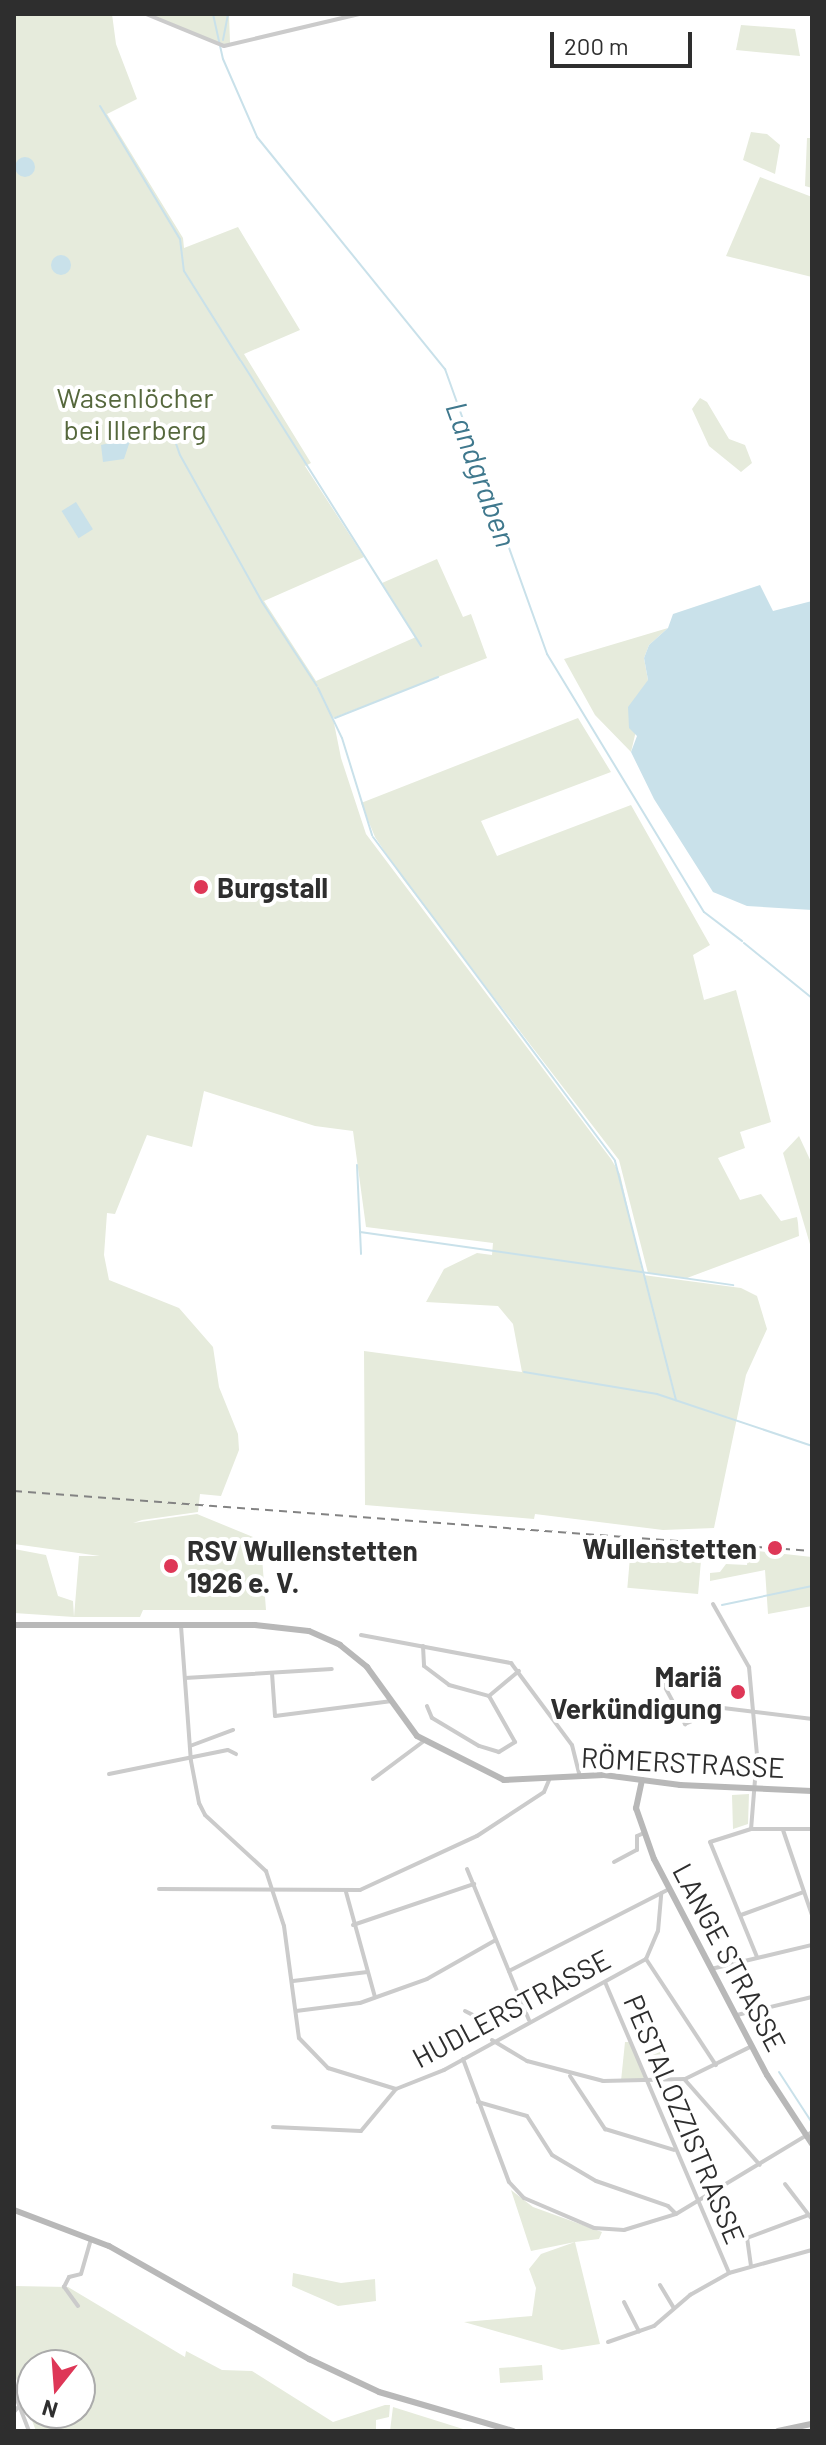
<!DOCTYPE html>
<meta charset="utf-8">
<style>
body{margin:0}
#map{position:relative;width:826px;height:2445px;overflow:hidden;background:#fff;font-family:Barlow,sans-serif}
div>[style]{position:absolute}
.green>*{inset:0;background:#e6ebdc;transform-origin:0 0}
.round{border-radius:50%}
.water>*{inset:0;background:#c9e1ea;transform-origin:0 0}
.stream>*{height:2px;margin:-1px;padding:0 1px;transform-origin:1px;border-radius:1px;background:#c9e1ea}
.street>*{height:4px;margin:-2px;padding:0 2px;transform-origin:2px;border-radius:2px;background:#cbcbcb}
.secondary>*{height:6px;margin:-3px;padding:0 3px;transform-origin:3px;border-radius:3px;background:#b8b8b8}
.rail>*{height:2px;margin-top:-1px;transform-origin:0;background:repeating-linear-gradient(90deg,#838383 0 8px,transparent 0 14px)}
.dots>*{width:22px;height:22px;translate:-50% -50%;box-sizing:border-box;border:4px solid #fff;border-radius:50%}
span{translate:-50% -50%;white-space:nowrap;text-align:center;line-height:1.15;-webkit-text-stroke:8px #fff;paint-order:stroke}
.park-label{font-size:28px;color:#56683d}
.poi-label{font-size:28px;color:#2e2e2e;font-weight:700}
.left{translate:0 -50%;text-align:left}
.right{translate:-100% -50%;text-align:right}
.street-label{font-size:28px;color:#2e2e2e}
.water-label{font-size:30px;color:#3f788d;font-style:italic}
.frame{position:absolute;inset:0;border:16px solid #2e2e2e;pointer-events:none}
.north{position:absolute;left:16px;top:2349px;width:80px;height:80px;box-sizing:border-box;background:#fff;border:2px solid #ababab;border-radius:50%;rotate:197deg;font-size:22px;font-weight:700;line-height:32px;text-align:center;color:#2e2e2e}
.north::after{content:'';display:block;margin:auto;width:28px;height:36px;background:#de3757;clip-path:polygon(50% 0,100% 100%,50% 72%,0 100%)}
.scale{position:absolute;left:550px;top:32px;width:142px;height:36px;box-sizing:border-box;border:4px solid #2e2e2e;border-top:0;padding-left:10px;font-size:24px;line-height:28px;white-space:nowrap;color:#2e2e2e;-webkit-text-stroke:6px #fff;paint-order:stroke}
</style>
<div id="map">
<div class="green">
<i style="clip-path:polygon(14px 14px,112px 14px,116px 44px,137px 99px,107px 114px,183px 238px,184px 248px,238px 227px,300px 330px,244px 354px,311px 463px,305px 466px,364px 557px,264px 601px,316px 681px,416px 637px,382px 583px,437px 559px,463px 617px,471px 614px,487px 658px,333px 718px,341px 758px,366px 834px,611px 1159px,620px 1174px,643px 1275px,741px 1288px,757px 1296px,767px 1329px,746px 1375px,714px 1528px,663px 1530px,535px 1514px,534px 1519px,365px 1505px,364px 1351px,522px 1372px,513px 1324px,498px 1306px,426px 1302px,444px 1269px,477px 1253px,492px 1255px,493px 1243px,366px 1227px,353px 1131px,315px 1126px,204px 1091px,192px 1147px,147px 1135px,115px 1214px,107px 1213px,104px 1255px,109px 1280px,179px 1308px,213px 1347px,219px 1387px,238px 1434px,239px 1450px,221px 1496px,200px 1494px,198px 1512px,142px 1520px,133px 1523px,197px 1514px,253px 1537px,262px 1557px,266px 1610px,143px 1610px,140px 1617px,74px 1617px,79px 1556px,100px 1556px,14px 1544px)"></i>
<i style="clip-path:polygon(148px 14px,229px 14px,230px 43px,223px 45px)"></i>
<i style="clip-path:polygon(741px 25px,795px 29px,800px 56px,736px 50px)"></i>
<i style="clip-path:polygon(751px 132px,767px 134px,780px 145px,775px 174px,743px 160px)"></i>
<i style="clip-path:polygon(807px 138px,812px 138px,812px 188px,805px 186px)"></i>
<i style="clip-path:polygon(760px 177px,812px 197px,812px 277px,726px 256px)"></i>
<i style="clip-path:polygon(700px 398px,707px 402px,729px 439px,745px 445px,752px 463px,741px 472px,709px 446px,692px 409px)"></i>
<i style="clip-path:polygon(668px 628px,649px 645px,644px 658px,648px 680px,631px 752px,595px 715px,564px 659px)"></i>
<i style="clip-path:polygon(578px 718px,611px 772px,481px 821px,497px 856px,631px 805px,710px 945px,693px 955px,704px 1000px,736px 990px,771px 1122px,740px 1132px,745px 1148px,718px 1158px,740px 1200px,761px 1194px,781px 1221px,797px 1217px,798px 1223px,799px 1236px,687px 1278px,648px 1273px,619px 1160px,403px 879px,375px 837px,361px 803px)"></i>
<i style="clip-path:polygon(799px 1136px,812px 1164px,812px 1251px,783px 1153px)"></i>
<i style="left:631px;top:1546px;width:71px;height:42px;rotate:5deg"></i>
<i style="clip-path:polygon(14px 1549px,46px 1555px,58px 1596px,73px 1601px,74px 1617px,14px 1613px)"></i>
<i style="clip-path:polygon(749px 1550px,812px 1557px,812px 1606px,768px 1614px,765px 1570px,710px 1581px,710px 1573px,720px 1572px,726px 1564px,747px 1565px)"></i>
<i style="clip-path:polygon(749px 1794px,748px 1824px,733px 1829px,732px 1795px)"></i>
<i style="clip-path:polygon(625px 2042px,632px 2042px,647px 2081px,621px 2081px)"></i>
<i class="round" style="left:649px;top:2051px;width:18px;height:18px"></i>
<i style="clip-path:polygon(511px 2190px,533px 2207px,602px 2232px,599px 2239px,575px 2242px,600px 2344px,562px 2350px,464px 2322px,532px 2316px,536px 2288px,529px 2269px,541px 2254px,575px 2242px,531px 2251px)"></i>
<i style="clip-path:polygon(293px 2273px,341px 2283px,375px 2279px,376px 2301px,338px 2306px,292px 2286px)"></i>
<i style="clip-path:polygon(evenodd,14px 2286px,68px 2287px,185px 2357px,186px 2351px,222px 2370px,252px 2371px,333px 2422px,385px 2405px,390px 2405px,389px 2417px,376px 2420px,376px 2431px,36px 2431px,14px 2373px,14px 2286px,32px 2365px,80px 2365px,80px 2413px,32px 2413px,32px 2365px)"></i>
<i style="left:542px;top:2365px;width:15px;height:43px;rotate:86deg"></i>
<i style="clip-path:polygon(393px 2407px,463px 2429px,462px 2431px,390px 2431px)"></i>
</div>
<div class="water">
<i class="round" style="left:15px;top:157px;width:20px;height:20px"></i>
<i class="round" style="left:51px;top:255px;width:20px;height:20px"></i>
<i style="clip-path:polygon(131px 438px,124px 459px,103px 462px,101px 445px)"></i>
<i style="left:76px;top:502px;width:32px;height:17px;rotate:58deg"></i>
<i style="clip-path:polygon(760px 585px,773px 611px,812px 601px,812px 910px,747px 906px,713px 892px,654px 799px,631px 752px,637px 736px,629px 728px,628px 707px,648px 680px,644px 658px,649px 645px,668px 628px,673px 614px)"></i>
</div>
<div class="stream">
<i style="left:213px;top:14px;width:46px;rotate:77.5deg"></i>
<i style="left:223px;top:59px;width:85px;rotate:66.4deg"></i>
<i style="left:257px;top:137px;width:299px;rotate:51deg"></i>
<i style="left:445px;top:369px;width:303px;rotate:70.3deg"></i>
<i style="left:547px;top:654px;width:302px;rotate:58.7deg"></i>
<i style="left:704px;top:912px;width:48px;rotate:37.3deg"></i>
<i style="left:223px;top:40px;width:26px;rotate:-79deg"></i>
<i style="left:100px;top:106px;width:155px;rotate:59deg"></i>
<i style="left:180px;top:239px;width:32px;rotate:83deg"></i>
<i style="left:184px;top:271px;width:105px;rotate:57.8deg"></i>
<i style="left:241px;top:361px;width:337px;rotate:57.7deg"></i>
<i style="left:172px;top:432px;width:24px;rotate:71deg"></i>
<i style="left:180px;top:455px;width:168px;rotate:60.8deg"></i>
<i style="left:262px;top:602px;width:100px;rotate:56.8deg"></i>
<i style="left:318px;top:688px;width:55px;rotate:64.4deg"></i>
<i style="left:342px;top:738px;width:102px;rotate:72.8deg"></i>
<i style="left:335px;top:718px;width:111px;rotate:-21.7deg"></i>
<i style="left:373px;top:837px;width:404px;rotate:53.2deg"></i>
<i style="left:615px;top:1161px;width:247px;rotate:75.7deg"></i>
<i style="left:744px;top:943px;width:87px;rotate:39deg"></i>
<i style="left:357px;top:1165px;width:89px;rotate:87.4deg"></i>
<i style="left:360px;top:1232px;width:377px;rotate:8.1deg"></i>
<i style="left:524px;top:1372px;width:135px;rotate:9.4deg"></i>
<i style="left:657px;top:1394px;width:163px;rotate:18.5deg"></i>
<i style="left:722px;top:1605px;width:92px;rotate:-11.9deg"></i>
<i style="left:779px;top:2072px;width:59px;rotate:56.9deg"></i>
</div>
<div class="street">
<i style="left:146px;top:14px;width:84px;rotate:22.3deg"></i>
<i style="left:224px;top:46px;width:139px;rotate:-13.3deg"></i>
<i style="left:713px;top:1604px;width:73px;rotate:60.3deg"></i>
<i style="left:749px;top:1667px;width:88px;rotate:84.8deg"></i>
<i style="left:757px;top:1755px;width:74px;rotate:94.6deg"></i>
<i style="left:181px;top:1626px;width:135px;rotate:85.8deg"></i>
<i style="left:191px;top:1761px;width:43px;rotate:79.2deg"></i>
<i style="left:199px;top:1803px;width:13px;rotate:63deg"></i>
<i style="left:205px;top:1815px;width:83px;rotate:42.6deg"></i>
<i style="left:266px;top:1871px;width:58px;rotate:71.9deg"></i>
<i style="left:284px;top:1926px;width:113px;rotate:82.4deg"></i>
<i style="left:299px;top:2038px;width:42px;rotate:46deg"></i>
<i style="left:328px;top:2068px;width:71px;rotate:17.2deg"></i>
<i style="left:396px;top:2089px;width:52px;rotate:-21.6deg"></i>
<i style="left:444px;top:2070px;width:230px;rotate:-28.8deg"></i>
<i style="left:646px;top:1959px;width:30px;rotate:-67deg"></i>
<i style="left:658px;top:1931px;width:38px;rotate:-85deg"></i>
<i style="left:361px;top:1635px;width:153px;rotate:10.6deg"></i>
<i style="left:511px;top:1663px;width:102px;rotate:53.4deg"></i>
<i style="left:572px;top:1745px;width:33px;rotate:76deg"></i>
<i style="left:423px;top:1646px;width:20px;rotate:87deg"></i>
<i style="left:424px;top:1666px;width:31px;rotate:37deg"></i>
<i style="left:449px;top:1685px;width:41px;rotate:15.4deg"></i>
<i style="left:489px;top:1696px;width:53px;rotate:60.5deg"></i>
<i style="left:515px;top:1742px;width:19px;rotate:148deg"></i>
<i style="left:499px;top:1752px;width:21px;rotate:-163deg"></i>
<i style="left:479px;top:1746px;width:55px;rotate:-149.2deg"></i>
<i style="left:432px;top:1718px;width:13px;rotate:-113deg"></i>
<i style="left:272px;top:1673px;width:43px;rotate:86deg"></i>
<i style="left:275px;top:1716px;width:118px;rotate:-7.3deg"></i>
<i style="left:659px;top:1676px;width:55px;rotate:61.6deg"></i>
<i style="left:685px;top:1724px;width:41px;rotate:-22.8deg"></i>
<i style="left:723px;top:1708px;width:90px;rotate:7deg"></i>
<i style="left:185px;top:1678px;width:147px;rotate:-3.5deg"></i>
<i style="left:489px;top:1696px;width:39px;rotate:-40deg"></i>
<i style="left:190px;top:1746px;width:46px;rotate:-20.4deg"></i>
<i style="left:109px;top:1774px;width:121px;rotate:-11.4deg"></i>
<i style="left:228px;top:1750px;width:9px;rotate:27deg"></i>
<i style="left:373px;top:1779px;width:64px;rotate:-36.7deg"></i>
<i style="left:783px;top:1830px;width:90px;rotate:71.2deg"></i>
<i style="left:614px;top:1862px;width:26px;rotate:-28deg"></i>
<i style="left:637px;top:1850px;width:14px;rotate:-90deg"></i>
<i style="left:637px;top:1836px;width:8px;rotate:-23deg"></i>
<i style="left:467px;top:1869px;width:163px;rotate:67.7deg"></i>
<i style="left:159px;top:1889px;width:201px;rotate:0.3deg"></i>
<i style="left:360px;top:1890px;width:129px;rotate:-24.8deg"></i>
<i style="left:477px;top:1836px;width:80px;rotate:-33.3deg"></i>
<i style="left:544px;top:1792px;width:13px;rotate:-67deg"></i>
<i style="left:346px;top:1892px;width:109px;rotate:74.6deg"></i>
<i style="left:741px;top:1915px;width:67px;rotate:-20.1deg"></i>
<i style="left:353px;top:1925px;width:128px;rotate:-18.7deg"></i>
<i style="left:757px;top:1957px;width:124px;rotate:-112.2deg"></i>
<i style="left:710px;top:1842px;width:43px;rotate:-17.6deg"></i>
<i style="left:751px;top:1829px;width:61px"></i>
<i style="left:646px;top:1959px;width:127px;rotate:56.6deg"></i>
<i style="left:711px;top:1969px;width:104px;rotate:-13.4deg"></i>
<i style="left:509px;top:1971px;width:180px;rotate:-27.1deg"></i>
<i style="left:293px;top:1981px;width:75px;rotate:-6.9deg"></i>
<i style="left:605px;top:1982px;width:316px;rotate:66.9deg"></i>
<i style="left:296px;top:2011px;width:64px;rotate:-7.1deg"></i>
<i style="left:360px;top:2003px;width:71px;rotate:-19.7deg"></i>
<i style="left:427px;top:1979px;width:79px;rotate:-29.5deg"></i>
<i style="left:465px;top:2011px;width:13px;rotate:27deg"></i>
<i style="left:477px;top:2017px;width:47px;rotate:-11.1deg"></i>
<i style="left:737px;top:2015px;width:77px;rotate:-13.5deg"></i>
<i style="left:492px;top:2040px;width:41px;rotate:31deg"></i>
<i style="left:527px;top:2061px;width:79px;rotate:14.7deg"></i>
<i style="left:603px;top:2081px;width:82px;rotate:-1.4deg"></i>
<i style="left:685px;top:2079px;width:75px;rotate:-26.2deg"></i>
<i style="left:463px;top:2059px;width:131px;rotate:69.5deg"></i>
<i style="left:509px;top:2182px;width:22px;rotate:47deg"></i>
<i style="left:524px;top:2198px;width:76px;rotate:23.2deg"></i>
<i style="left:594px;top:2228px;width:30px;rotate:4deg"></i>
<i style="left:624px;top:2230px;width:54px;rotate:-17.1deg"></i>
<i style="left:676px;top:2214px;width:159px;rotate:-31.1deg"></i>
<i style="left:570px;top:2076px;width:64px;rotate:56.6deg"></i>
<i style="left:605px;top:2129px;width:72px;rotate:16.9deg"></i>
<i style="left:685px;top:2080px;width:113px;rotate:48.6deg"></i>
<i style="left:478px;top:2102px;width:51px;rotate:15.9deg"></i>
<i style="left:527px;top:2116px;width:46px;rotate:57.3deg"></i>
<i style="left:552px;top:2155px;width:51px;rotate:30.6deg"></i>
<i style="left:596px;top:2181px;width:76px;rotate:19.1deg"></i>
<i style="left:668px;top:2206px;width:11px;rotate:45deg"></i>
<i style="left:273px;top:2127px;width:88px;rotate:2.6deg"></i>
<i style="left:361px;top:2131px;width:55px;rotate:-50.2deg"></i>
<i style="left:785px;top:2184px;width:44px;rotate:52.4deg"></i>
<i style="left:751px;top:2266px;width:28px;rotate:-98deg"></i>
<i style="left:747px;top:2238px;width:66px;rotate:-20.4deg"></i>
<i style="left:660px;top:2285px;width:27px;rotate:59deg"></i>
<i style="left:624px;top:2302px;width:33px;rotate:63deg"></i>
<i style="left:78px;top:2306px;width:24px;rotate:-126deg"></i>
<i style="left:64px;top:2287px;width:11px;rotate:-63deg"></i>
<i style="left:69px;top:2277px;width:12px;rotate:-14deg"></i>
<i style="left:81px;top:2274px;width:36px;rotate:-74deg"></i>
<i style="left:608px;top:2342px;width:49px;rotate:-19.2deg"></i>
<i style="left:654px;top:2326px;width:48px;rotate:-40.7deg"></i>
<i style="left:690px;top:2295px;width:45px;rotate:-29.4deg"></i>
<i style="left:729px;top:2273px;width:86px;rotate:-15.5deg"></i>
<i style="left:14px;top:2392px;width:42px;rotate:69deg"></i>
<i style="left:14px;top:2412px;width:9px;rotate:-49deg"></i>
</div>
<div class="secondary">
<i style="left:14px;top:1625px;width:241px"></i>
<i style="left:255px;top:1625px;width:54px;rotate:6.3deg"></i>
<i style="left:309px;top:1631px;width:34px;rotate:24deg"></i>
<i style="left:340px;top:1645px;width:35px;rotate:39deg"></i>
<i style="left:367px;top:1667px;width:85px;rotate:54.1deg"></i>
<i style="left:417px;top:1736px;width:97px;rotate:26.8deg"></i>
<i style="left:504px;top:1780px;width:100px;rotate:-2.9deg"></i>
<i style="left:604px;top:1775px;width:77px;rotate:7.5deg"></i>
<i style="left:680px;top:1785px;width:132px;rotate:2.6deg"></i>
<i style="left:642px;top:1780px;width:29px;rotate:102deg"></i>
<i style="left:636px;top:1808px;width:54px;rotate:70.6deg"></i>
<i style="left:654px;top:1859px;width:244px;rotate:62.4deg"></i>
<i style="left:767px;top:2075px;width:82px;rotate:56.9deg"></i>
<i style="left:14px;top:2210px;width:102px;rotate:20.8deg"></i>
<i style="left:109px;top:2246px;width:230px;rotate:29.5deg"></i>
<i style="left:309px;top:2359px;width:77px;rotate:25.2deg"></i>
<i style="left:379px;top:2392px;width:140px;rotate:16.2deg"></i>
<i style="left:778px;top:2431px;width:35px;rotate:-12deg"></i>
</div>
<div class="rail">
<i style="left:14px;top:1491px;width:800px;rotate:4.3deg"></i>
</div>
<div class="dots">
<i style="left:201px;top:887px;background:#de3757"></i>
<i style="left:775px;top:1548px;background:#de3757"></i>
<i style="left:171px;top:1566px;background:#de3757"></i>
<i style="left:738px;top:1692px;background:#de3757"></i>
</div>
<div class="park-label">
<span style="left:135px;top:413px">Wasenlöcher<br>bei Illerberg</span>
</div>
<div class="poi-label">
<span class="left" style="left:217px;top:887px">Burgstall</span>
<span class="right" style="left:757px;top:1548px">Wullenstetten</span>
<span class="left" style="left:187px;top:1566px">RSV Wullenstetten<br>1926 e. V.</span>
<span class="right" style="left:722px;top:1692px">Mariä<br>Verkündigung</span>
</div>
<div class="street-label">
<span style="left:683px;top:1762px;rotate:3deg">RÖMERSTRASSE</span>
<span style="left:730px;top:1957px;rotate:62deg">LANGE STRASSE</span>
<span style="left:511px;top:2008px;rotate:-28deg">HUDLERSTRASSE</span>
<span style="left:685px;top:2119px;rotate:67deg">PESTALOZZISTRASSE</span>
</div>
<div class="water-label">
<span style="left:482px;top:474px;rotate:70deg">Landgraben</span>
</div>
<div class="frame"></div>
<div class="north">N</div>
<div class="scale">200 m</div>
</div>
